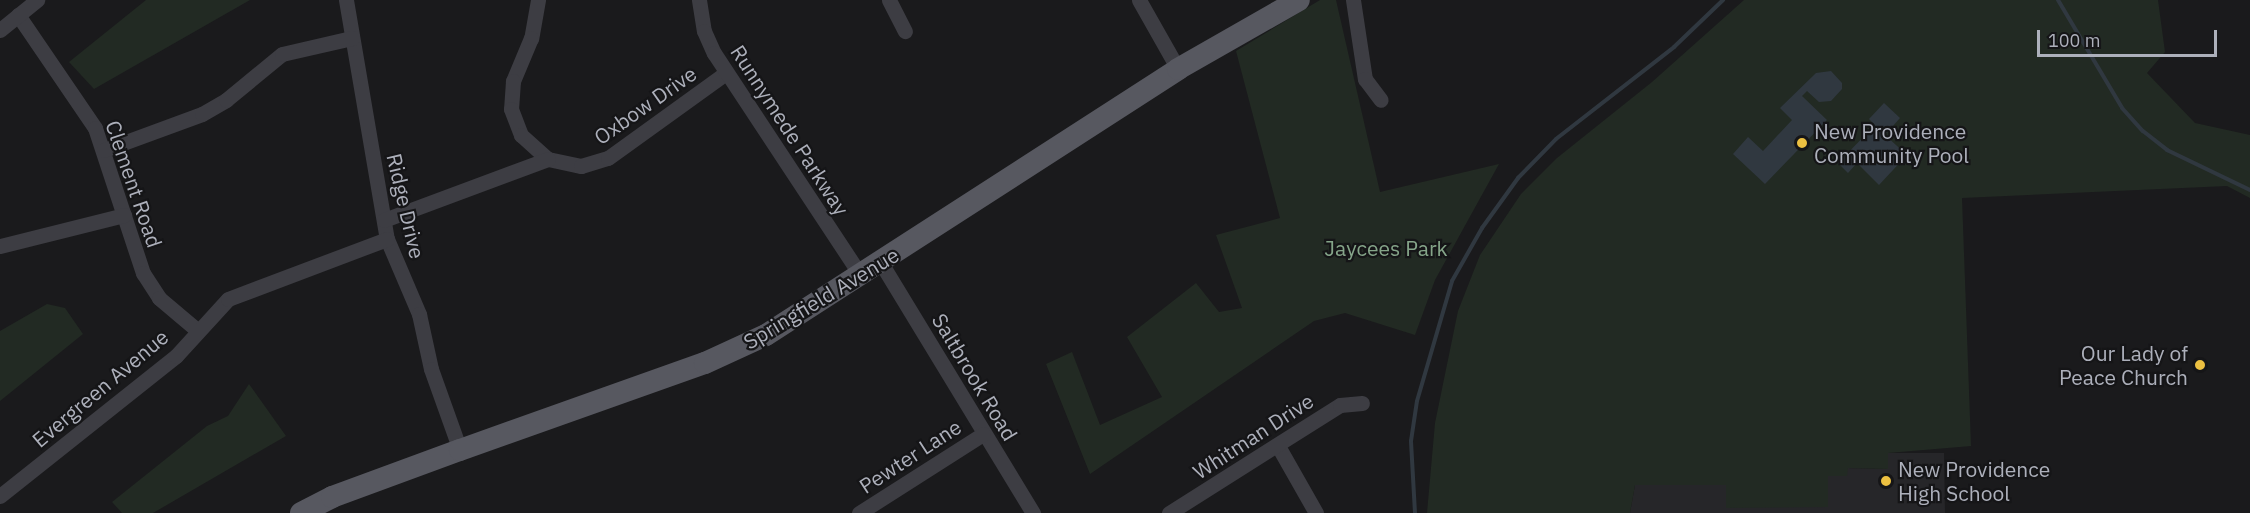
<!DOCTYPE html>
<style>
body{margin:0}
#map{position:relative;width:2250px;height:513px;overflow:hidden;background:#1a1a1c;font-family:"IBM Plex Sans",sans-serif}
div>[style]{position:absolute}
.built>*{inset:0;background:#262629}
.green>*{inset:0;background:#222a23}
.water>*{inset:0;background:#303840}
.stream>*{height:4px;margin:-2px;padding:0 2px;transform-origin:2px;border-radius:2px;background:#303840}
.street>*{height:15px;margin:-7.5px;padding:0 7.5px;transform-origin:7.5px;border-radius:7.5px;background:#3d3d43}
.primary>*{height:22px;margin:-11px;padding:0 11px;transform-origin:11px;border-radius:11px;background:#575860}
.dots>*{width:16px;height:16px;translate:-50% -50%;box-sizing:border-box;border:3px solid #151517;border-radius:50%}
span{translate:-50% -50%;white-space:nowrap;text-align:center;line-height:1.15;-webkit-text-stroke:4.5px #151517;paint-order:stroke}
.street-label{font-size:21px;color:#adb0bb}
.poi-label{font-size:21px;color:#adb0bb}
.left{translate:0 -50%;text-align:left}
.right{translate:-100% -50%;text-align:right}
.park-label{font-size:21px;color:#85a589}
.scale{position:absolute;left:2037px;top:30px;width:180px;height:27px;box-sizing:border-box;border:3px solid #adb0bb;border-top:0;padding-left:8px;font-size:18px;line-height:21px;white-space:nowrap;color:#adb0bb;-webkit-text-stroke:4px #151517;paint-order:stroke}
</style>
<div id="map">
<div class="built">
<i style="clip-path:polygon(1888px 453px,1944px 453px,1945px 513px,1630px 513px,1635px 485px,1726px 485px,1726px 507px,1827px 507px,1828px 476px,1848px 468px,1888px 469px)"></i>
</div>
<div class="green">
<i style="clip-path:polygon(146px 0,250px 0,94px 89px,69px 62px)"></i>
<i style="clip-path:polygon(1320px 0,1336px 0,1380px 192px,1499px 164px,1435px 280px,1415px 335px,1345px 313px,1314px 321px,1090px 474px,1046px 364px,1072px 352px,1100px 425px,1162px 397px,1127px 337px,1196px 283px,1219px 312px,1242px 308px,1216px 235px,1280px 218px,1236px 51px)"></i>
<i style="clip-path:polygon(1744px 0,2158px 0,2165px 52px,2147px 73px,2195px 123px,2250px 135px,2250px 198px,2227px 186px,1962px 198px,1971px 446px,1888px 453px,1888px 469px,1848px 468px,1847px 476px,1828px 476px,1828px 507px,1726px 508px,1726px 485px,1635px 485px,1630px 513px,1427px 513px,1435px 423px,1458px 311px,1480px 255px,1521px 194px,1557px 158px,1652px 82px)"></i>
<i style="clip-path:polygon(47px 304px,65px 308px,83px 334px,0 401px,0 331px)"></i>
<i style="clip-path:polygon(249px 384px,286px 436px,153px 513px,122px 513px,112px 502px,207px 426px,228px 416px)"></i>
</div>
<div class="water">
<i style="clip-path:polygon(1831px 71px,1842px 83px,1842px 89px,1831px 101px,1819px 102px,1807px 91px,1802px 96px,1827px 120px,1765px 184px,1733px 154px,1748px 137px,1763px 151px,1792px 120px,1780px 108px,1816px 73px)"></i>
<i style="clip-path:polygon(1884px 103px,1900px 118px,1885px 135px,1907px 155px,1879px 185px,1857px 163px,1848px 173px,1838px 163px,1875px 125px,1869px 119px)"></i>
</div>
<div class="stream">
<i style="left:2058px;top:0;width:126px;rotate:59.3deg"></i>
<i style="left:2122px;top:108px;width:31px;rotate:48deg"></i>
<i style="left:2143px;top:131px;width:31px;rotate:38deg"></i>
<i style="left:2167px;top:150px;width:92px;rotate:25.7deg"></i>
<i style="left:1415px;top:513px;width:72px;rotate:-93.2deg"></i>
<i style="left:1411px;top:441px;width:40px;rotate:-81.5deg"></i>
<i style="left:1417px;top:401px;width:125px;rotate:-73.7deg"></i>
<i style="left:1452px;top:281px;width:61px;rotate:-60.5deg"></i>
<i style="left:1482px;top:228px;width:62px;rotate:-54.2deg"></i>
<i style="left:1518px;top:178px;width:54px;rotate:-45.7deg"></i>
<i style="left:1556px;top:139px;width:150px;rotate:-37.9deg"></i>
<i style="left:1674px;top:47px;width:68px;rotate:-43.8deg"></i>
</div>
<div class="street">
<i style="left:346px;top:0;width:242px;rotate:80.3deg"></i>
<i style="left:387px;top:239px;width:82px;rotate:66.9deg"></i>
<i style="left:419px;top:314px;width:56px;rotate:77.7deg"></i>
<i style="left:431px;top:369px;width:86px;rotate:70.3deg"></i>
<i style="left:538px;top:0;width:39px;rotate:100deg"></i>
<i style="left:531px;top:38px;width:47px;rotate:112.7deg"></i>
<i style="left:513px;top:81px;width:28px;rotate:94deg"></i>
<i style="left:511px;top:109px;width:28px;rotate:69deg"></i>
<i style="left:521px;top:135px;width:36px;rotate:42deg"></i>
<i style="left:548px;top:159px;width:34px;rotate:12deg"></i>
<i style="left:581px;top:166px;width:28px;rotate:-17deg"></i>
<i style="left:608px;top:158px;width:145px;rotate:-35.8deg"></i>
<i style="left:699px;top:0;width:31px;rotate:81deg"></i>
<i style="left:704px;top:31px;width:24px;rotate:66deg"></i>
<i style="left:714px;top:53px;width:267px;rotate:56.6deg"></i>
<i style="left:889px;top:0;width:35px;rotate:63deg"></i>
<i style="left:1139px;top:0;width:79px;rotate:60.5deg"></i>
<i style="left:1353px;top:0;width:80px;rotate:81.4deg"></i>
<i style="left:1365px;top:79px;width:26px;rotate:53deg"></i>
<i style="left:18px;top:15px;width:137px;rotate:55.7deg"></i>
<i style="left:95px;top:128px;width:153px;rotate:71.7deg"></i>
<i style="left:143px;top:273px;width:30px;rotate:57deg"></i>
<i style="left:159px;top:298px;width:50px;rotate:40.1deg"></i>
<i style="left:0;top:30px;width:48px;rotate:-39deg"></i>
<i style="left:104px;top:150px;width:104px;rotate:-20.2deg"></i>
<i style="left:202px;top:114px;width:28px;rotate:-30deg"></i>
<i style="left:226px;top:100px;width:72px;rotate:-39.4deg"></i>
<i style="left:282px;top:54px;width:72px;rotate:-12.9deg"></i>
<i style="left:384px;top:220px;width:175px;rotate:-20.4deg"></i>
<i style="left:0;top:246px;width:128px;rotate:-14deg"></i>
<i style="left:881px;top:263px;width:293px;rotate:58.7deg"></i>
<i style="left:1278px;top:446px;width:77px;rotate:60.4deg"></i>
<i style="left:0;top:496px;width:225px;rotate:-38.5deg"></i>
<i style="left:176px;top:356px;width:77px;rotate:-47.6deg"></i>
<i style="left:228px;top:299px;width:170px;rotate:-20.7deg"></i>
<i style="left:859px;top:513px;width:147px;rotate:-32.5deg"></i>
<i style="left:1169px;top:513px;width:202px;rotate:-32.3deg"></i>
<i style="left:1340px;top:405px;width:22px;rotate:-5deg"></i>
</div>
<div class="primary">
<i style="left:301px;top:513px;width:35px;rotate:-27deg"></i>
<i style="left:332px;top:497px;width:136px;rotate:-20.2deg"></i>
<i style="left:460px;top:450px;width:260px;rotate:-19.6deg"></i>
<i style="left:705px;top:363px;width:67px;rotate:-24.7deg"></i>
<i style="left:766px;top:335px;width:490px;rotate:-32.8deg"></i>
<i style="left:1178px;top:69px;width:139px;rotate:-29.7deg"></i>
</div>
<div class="dots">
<i style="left:1802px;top:143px;background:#ecc041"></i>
<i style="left:2200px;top:365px;background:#ecc041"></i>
<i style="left:1886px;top:481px;background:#ecc041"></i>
</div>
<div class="street-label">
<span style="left:645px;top:105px;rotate:-35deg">Oxbow Drive</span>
<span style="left:790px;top:130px;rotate:57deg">Runnymede Parkway</span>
<span style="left:134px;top:184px;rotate:71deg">Clement Road</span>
<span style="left:406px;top:206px;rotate:77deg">Ridge Drive</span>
<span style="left:821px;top:298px;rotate:-31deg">Springfield Avenue</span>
<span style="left:975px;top:377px;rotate:59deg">Saltbrook Road</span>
<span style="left:100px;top:388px;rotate:-40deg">Evergreen Avenue</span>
<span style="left:1253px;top:436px;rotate:-33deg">Whitman Drive</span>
<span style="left:910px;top:456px;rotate:-33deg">Pewter Lane</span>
</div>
<div class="poi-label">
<span class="left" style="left:1814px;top:143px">New Providence<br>Community Pool</span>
<span class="right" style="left:2188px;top:365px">Our Lady of<br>Peace Church</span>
<span class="left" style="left:1898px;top:481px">New Providence<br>High School</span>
</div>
<div class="park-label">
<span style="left:1386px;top:248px">Jaycees Park</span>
</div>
<div class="scale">100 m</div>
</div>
